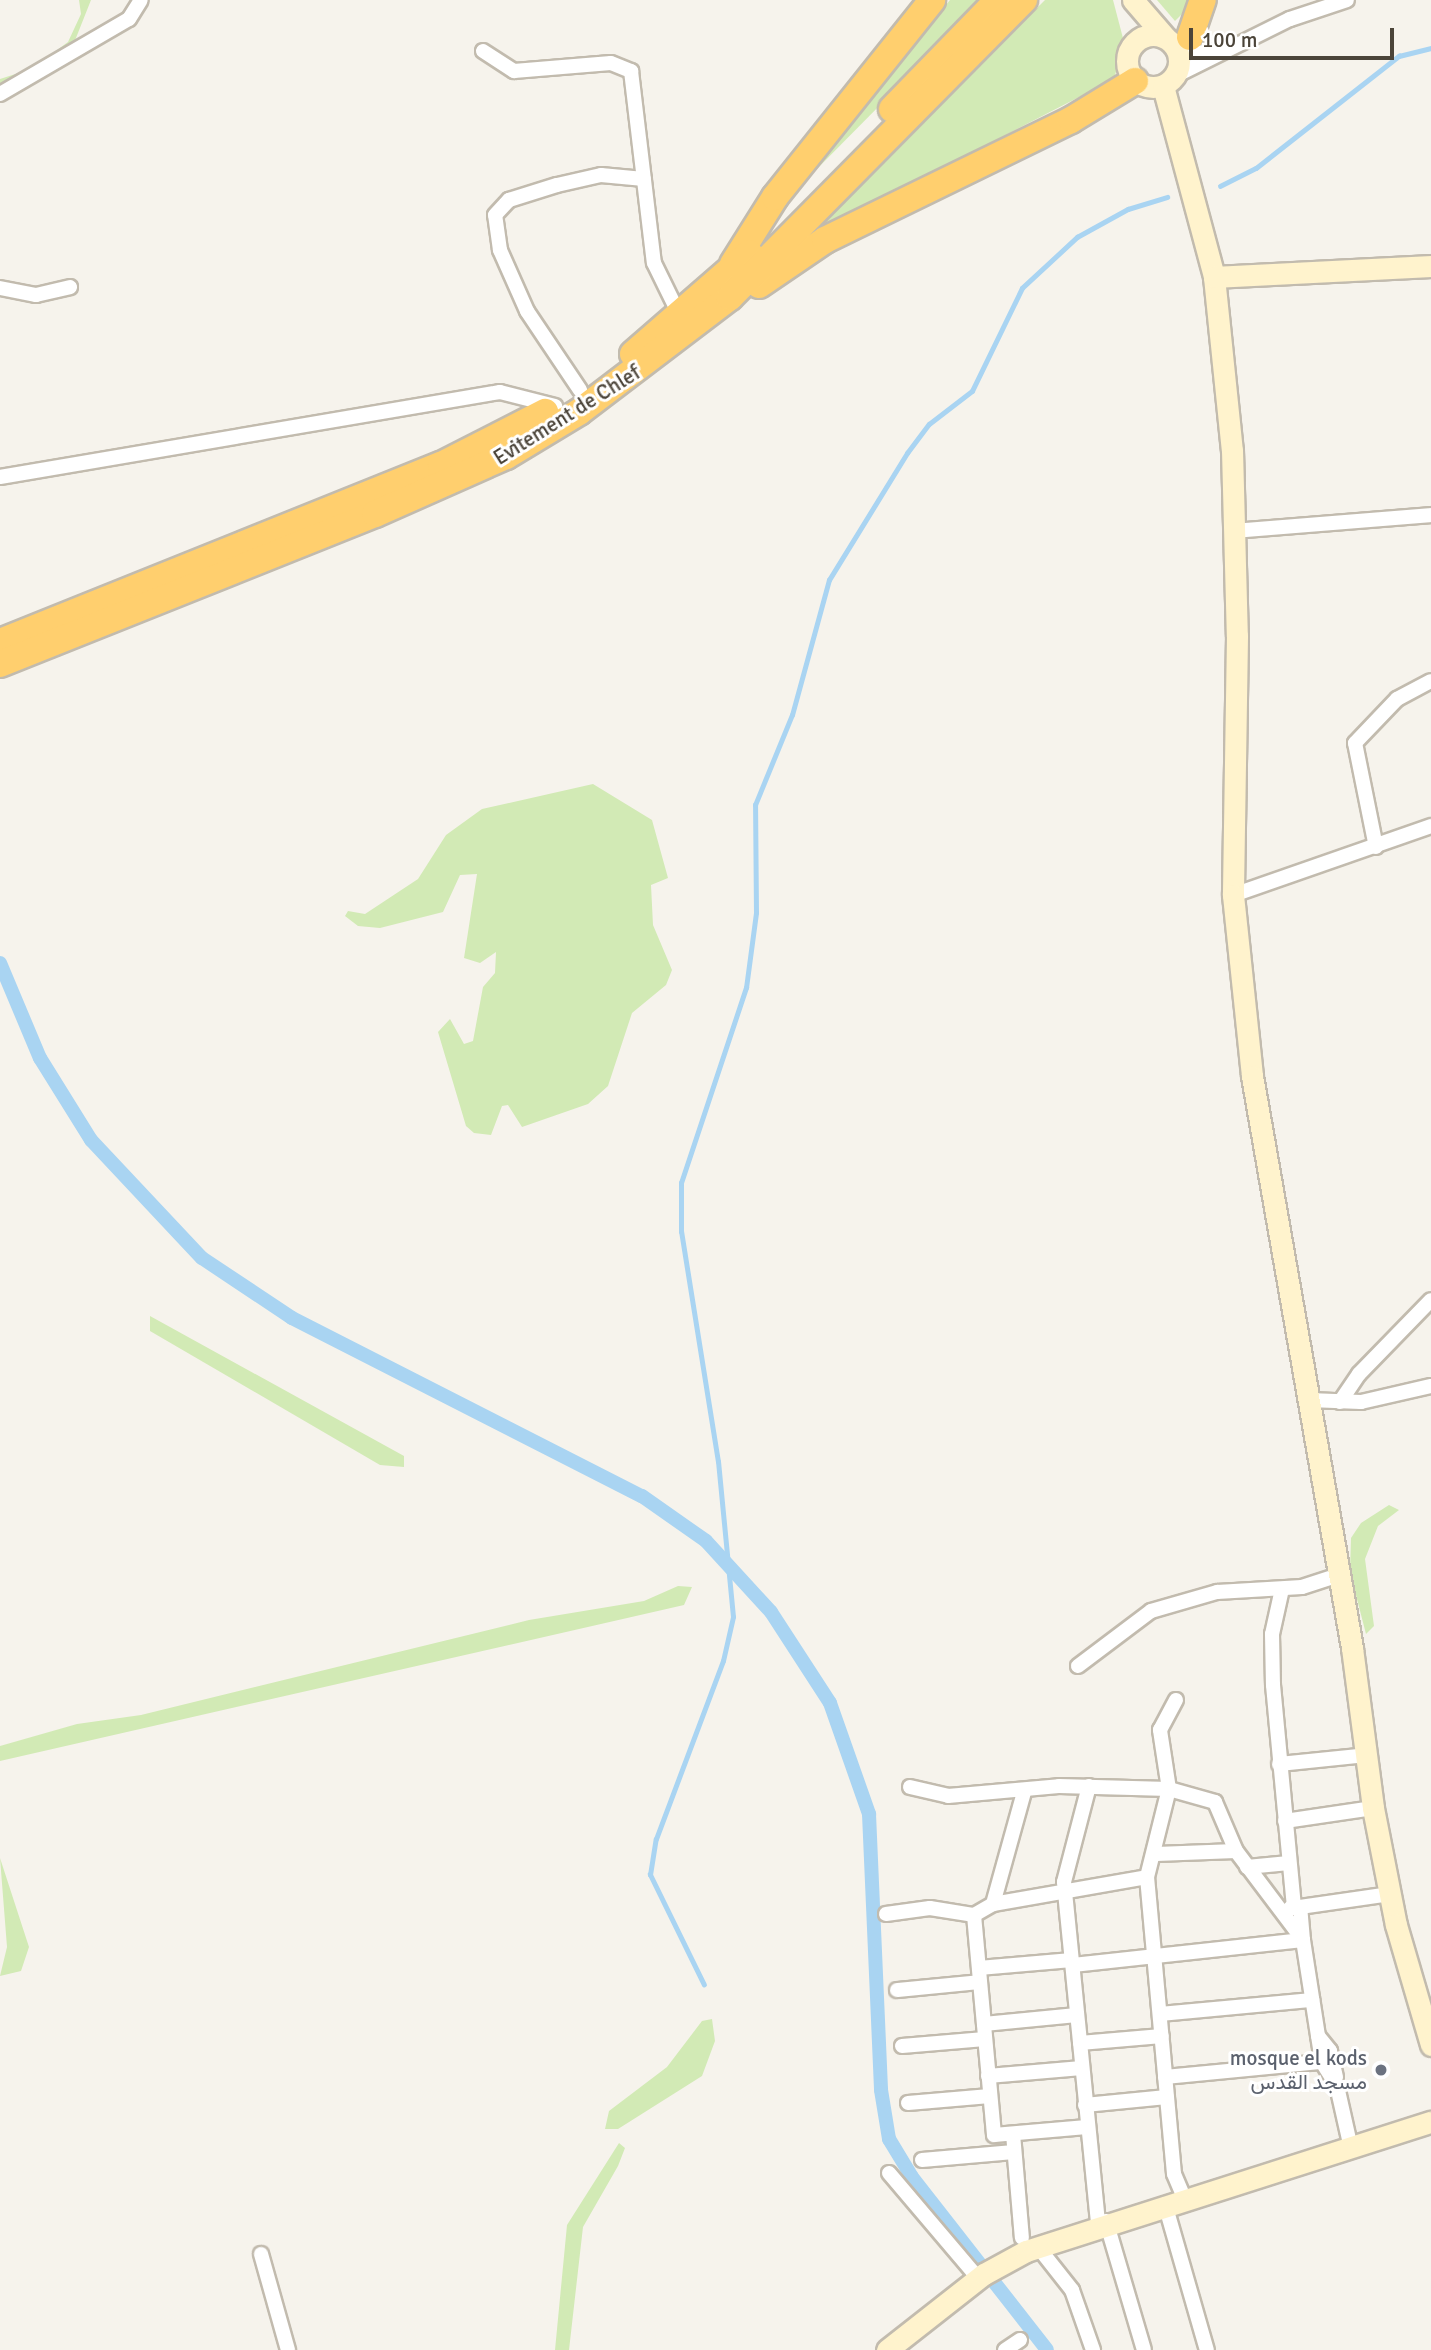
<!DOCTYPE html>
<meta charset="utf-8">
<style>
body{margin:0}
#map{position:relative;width:1431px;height:2350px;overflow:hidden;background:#f6f3ec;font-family:Signika,Vazirmatn,sans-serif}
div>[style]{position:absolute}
.green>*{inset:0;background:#d2eab5}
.stream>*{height:4.5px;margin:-2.25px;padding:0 2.25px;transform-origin:2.25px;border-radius:2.25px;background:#a9d4f2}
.canal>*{height:14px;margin:-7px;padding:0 7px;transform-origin:7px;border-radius:7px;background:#a9d4f2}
.roads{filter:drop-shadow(2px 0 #c2bbae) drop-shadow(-2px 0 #c2bbae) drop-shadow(0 2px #c2bbae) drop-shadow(0 -2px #c2bbae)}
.street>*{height:14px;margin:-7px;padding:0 7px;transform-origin:7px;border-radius:7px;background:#fff}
.secondary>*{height:21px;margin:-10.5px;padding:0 10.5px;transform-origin:10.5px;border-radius:10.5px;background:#fff3cd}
.secondary>.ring{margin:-10.5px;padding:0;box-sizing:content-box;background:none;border:21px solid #fff3cd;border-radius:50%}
.highway>*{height:26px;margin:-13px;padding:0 13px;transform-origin:13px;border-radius:13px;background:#ffcf6e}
.dots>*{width:19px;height:19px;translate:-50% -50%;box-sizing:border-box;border:4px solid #fff;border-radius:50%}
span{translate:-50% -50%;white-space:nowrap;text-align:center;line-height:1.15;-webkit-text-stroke:6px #fff;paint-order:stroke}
.street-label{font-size:21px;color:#4b4439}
.worship-label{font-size:21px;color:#5b616d}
.right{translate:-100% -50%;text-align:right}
.scale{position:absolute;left:1189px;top:28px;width:205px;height:32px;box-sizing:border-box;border:4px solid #4b4439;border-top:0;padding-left:9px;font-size:21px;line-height:24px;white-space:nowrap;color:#4b4439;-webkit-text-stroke:5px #fff;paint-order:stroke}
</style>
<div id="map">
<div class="green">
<i style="clip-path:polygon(79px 0,91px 0,74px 43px,15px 83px,0 86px,0 79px,31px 69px,68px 42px,81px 14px)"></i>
<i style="clip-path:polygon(950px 0,984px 0,804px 182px,806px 175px)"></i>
<i style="clip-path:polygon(1045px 0,1113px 0,1124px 42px,1114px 79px,811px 235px)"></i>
<i style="clip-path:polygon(1157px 0,1196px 0,1175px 21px)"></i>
<i style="clip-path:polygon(593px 784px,652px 820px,668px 878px,651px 885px,653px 925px,672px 970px,666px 985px,632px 1013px,608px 1086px,588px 1104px,522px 1127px,508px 1105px,502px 1106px,491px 1135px,474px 1133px,466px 1126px,438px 1032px,450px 1019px,464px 1044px,473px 1041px,483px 987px,495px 973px,496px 952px,480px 963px,464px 958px,477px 874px,460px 875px,443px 912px,380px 928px,358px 926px,345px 916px,348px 911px,365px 914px,418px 879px,446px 835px,482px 809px)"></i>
<i style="clip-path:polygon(150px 1316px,404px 1456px,404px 1467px,380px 1465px,150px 1331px)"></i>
<i style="clip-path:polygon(1389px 1505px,1399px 1510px,1378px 1526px,1365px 1559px,1374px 1626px,1366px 1634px,1350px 1572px,1351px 1538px,1361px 1523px)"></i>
<i style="clip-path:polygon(678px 1586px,692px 1587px,684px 1605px,0 1761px,0 1746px,77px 1724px,141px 1715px,529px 1620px,644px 1601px)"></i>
<i style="clip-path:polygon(0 1858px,29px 1947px,21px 1971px,0 1976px,7px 1947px)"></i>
<i style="clip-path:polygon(712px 2019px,715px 2041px,702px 2076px,618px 2129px,605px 2129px,609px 2111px,667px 2067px,702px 2021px)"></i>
<i style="clip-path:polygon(619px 2143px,625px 2148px,618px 2166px,583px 2227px,569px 2350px,555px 2350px,567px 2225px)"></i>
</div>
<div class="stream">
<i style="left:1220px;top:186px;width:40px;rotate:-26.6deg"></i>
<i style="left:1256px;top:168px;width:182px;rotate:-38.1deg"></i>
<i style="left:1399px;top:56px;width:33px;rotate:-14deg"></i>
<i style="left:704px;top:1985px;width:123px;rotate:-116.1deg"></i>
<i style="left:650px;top:1875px;width:36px;rotate:-81deg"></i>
<i style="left:656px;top:1839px;width:190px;rotate:-69.4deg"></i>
<i style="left:723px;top:1661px;width:45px;rotate:-77.2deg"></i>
<i style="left:733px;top:1617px;width:156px;rotate:-95.5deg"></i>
<i style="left:718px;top:1462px;width:233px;rotate:-99.1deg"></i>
<i style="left:681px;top:1232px;width:49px;rotate:-90deg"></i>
<i style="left:681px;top:1183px;width:206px;rotate:-71.6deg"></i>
<i style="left:746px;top:988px;width:76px;rotate:-82.4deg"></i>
<i style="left:756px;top:913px;width:108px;rotate:-90.5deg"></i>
<i style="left:755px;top:805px;width:97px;rotate:-67.7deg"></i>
<i style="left:792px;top:715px;width:140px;rotate:-74.7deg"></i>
<i style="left:829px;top:580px;width:149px;rotate:-58.4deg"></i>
<i style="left:907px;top:453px;width:36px;rotate:-53deg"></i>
<i style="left:929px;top:424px;width:54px;rotate:-37.5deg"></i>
<i style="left:972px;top:391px;width:114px;rotate:-64.1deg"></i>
<i style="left:1022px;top:288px;width:75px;rotate:-42.8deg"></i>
<i style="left:1077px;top:237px;width:58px;rotate:-28.8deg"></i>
<i style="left:1128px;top:209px;width:41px;rotate:-17.1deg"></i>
</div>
<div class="canal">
<i style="left:0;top:963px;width:103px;rotate:67.2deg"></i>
<i style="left:40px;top:1058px;width:97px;rotate:58.1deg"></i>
<i style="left:91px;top:1140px;width:162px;rotate:46.8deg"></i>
<i style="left:202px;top:1258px;width:108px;rotate:33.7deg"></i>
<i style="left:292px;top:1318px;width:393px;rotate:27deg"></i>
<i style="left:642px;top:1496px;width:78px;rotate:35.1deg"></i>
<i style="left:706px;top:1541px;width:96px;rotate:47.5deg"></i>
<i style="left:771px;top:1612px;width:108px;rotate:57deg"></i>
<i style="left:830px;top:1703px;width:118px;rotate:70.6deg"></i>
<i style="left:869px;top:1814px;width:276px;rotate:87.5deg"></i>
<i style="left:881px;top:2090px;width:50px;rotate:80.7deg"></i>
<i style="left:889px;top:2139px;width:44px;rotate:58.8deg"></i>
<i style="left:912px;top:2177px;width:219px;rotate:52deg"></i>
</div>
<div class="roads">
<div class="street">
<i style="left:483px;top:51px;width:37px;rotate:33deg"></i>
<i style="left:514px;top:71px;width:97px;rotate:-4.7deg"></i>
<i style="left:611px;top:63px;width:22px;rotate:22deg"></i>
<i style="left:631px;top:71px;width:193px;rotate:83.2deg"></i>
<i style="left:654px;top:263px;width:59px;rotate:63.9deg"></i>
<i style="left:1179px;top:55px;width:44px;rotate:-6.5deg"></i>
<i style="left:1175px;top:76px;width:128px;rotate:-26.4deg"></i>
<i style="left:1290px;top:19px;width:60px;rotate:-18.4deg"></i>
<i style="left:0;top:94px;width:149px;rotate:-30.2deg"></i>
<i style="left:129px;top:19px;width:22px;rotate:-58deg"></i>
<i style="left:0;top:288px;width:37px;rotate:11deg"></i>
<i style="left:36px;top:295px;width:35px;rotate:-13deg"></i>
<i style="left:580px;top:390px;width:95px;rotate:-123.9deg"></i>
<i style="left:527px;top:311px;width:67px;rotate:-113.9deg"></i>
<i style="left:500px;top:250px;width:35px;rotate:-98deg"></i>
<i style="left:495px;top:215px;width:21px;rotate:-47deg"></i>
<i style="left:509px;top:200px;width:50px;rotate:-17.4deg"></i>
<i style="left:557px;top:185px;width:45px;rotate:-12.8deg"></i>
<i style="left:601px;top:175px;width:43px;rotate:5.3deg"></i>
<i style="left:0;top:477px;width:507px;rotate:-9.65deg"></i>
<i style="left:500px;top:392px;width:57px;rotate:14.3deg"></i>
<i style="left:1234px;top:531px;width:198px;rotate:-4.6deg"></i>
<i style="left:1376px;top:847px;width:106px;rotate:-101.4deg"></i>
<i style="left:1355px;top:743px;width:61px;rotate:-46.3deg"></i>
<i style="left:1397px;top:699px;width:38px;rotate:-28deg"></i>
<i style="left:1233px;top:895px;width:210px;rotate:-19.2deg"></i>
<i style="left:1309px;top:1400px;width:52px;rotate:2.2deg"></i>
<i style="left:1361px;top:1402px;width:72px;rotate:-12.9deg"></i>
<i style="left:1340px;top:1402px;width:34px;rotate:-56deg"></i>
<i style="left:1359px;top:1374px;width:103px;rotate:-45.8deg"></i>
<i style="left:1282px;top:1589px;width:46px;rotate:102.5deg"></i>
<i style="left:1272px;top:1634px;width:51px;rotate:88.9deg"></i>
<i style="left:1273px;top:1685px;width:224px;rotate:84.6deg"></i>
<i style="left:1078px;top:1666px;width:91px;rotate:-37deg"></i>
<i style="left:1151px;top:1611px;width:69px;rotate:-16.1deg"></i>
<i style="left:1217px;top:1592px;width:85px;rotate:-3.4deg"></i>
<i style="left:1302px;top:1587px;width:38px;rotate:-18deg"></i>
<i style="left:1279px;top:1764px;width:88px;rotate:-5.8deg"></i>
<i style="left:1089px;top:1786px;width:99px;rotate:104.6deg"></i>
<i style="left:1064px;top:1882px;width:343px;rotate:84.3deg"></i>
<i style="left:910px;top:1787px;width:39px;rotate:13deg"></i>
<i style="left:948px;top:1796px;width:111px;rotate:-5.1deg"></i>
<i style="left:1059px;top:1786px;width:110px;rotate:1.6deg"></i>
<i style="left:1169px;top:1789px;width:48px;rotate:15.8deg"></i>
<i style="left:1215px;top:1802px;width:53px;rotate:66.8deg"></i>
<i style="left:1236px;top:1851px;width:111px;rotate:53deg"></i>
<i style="left:1303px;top:1940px;width:123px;rotate:81.1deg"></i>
<i style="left:1322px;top:2062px;width:28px;rotate:58deg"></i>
<i style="left:1337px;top:2086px;width:64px;rotate:77.3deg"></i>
<i style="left:1285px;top:1821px;width:89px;rotate:-8.4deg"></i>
<i style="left:1156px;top:1854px;width:80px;rotate:-2.1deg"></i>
<i style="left:1247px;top:1867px;width:42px;rotate:-5.4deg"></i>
<i style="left:1147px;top:1877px;width:298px;rotate:84.8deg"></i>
<i style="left:1174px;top:2174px;width:26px;rotate:67deg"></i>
<i style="left:993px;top:1904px;width:116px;rotate:-74.5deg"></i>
<i style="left:1300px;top:1907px;width:91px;rotate:-8.2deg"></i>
<i style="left:886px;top:1914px;width:44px;rotate:-7.8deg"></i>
<i style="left:930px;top:1908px;width:45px;rotate:9deg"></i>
<i style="left:974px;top:1915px;width:22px;rotate:-30deg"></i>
<i style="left:993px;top:1904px;width:156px;rotate:-9.9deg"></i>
<i style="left:1147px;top:1877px;width:91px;rotate:-76deg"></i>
<i style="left:1169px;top:1789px;width:60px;rotate:-98.7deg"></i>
<i style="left:1160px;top:1730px;width:34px;rotate:-62deg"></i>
<i style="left:974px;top:1915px;width:221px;rotate:84.8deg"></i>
<i style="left:994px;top:2135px;width:93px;rotate:-4.9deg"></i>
<i style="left:1073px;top:1965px;width:231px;rotate:-6.2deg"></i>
<i style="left:1303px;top:1940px;width:33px;rotate:-95deg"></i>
<i style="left:1300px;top:1907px;width:10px;rotate:174deg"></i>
<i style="left:979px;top:1968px;width:93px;rotate:-4.9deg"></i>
<i style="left:897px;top:1990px;width:83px;rotate:-5.5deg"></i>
<i style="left:1160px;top:2014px;width:153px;rotate:-5.3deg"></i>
<i style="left:984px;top:2024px;width:93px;rotate:-5.5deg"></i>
<i style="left:1318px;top:2036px;width:19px;rotate:51deg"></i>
<i style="left:1330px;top:2051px;width:27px;rotate:77deg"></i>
<i style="left:1080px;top:2043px;width:82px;rotate:-4.9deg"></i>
<i style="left:902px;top:2046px;width:83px;rotate:-4.8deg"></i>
<i style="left:988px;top:2076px;width:94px;rotate:-4.9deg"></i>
<i style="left:1165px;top:2077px;width:158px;rotate:-5.5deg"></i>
<i style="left:908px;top:2103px;width:82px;rotate:-4.9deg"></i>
<i style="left:1085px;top:2105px;width:82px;rotate:-5.6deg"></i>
<i style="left:1013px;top:2134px;width:104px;rotate:85.1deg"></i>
<i style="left:922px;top:2160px;width:92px;rotate:-5deg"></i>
<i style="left:889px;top:2173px;width:138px;rotate:49.7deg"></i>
<i style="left:1165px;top:2204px;width:152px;rotate:74deg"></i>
<i style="left:1106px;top:2221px;width:134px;rotate:73.6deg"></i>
<i style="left:1038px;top:2247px;width:55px;rotate:51.7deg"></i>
<i style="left:1072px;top:2290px;width:64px;rotate:70.7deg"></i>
<i style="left:261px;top:2254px;width:100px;rotate:74.3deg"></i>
<i style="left:1005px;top:2350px;width:18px;rotate:-34deg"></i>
</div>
<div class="secondary">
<i style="left:1133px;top:0;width:49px;rotate:49.1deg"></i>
<i class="ring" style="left:1127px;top:35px;width:31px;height:31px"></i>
<i style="left:1163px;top:86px;width:198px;rotate:75deg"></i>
<i style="left:1214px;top:277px;width:174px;rotate:84.1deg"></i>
<i style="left:1232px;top:450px;width:186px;rotate:88.5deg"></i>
<i style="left:1237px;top:636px;width:259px;rotate:90.9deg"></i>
<i style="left:1233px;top:895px;width:182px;rotate:84deg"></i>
<i style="left:1252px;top:1076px;width:581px;rotate:80.08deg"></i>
<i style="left:1352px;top:1648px;width:161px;rotate:82.5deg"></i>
<i style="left:1373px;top:1808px;width:119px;rotate:78.9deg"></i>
<i style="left:1396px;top:1925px;width:125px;rotate:73.7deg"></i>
<i style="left:1214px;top:277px;width:217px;rotate:-2.9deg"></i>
<i style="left:887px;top:2350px;width:123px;rotate:-38.1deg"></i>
<i style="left:984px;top:2274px;width:48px;rotate:-28.7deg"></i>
<i style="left:1026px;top:2251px;width:425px;rotate:-17.7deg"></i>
</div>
<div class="highway">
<i style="left:1190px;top:37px;width:39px;rotate:-71deg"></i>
<i style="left:892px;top:109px;width:152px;rotate:-45.8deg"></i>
<i style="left:733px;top:264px;width:79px;rotate:-57.9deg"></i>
<i style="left:775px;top:197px;width:252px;rotate:-51.4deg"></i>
<i style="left:759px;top:285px;width:80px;rotate:-34.3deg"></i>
<i style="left:825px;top:240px;width:274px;rotate:-26deg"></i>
<i style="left:1071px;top:120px;width:75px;rotate:-31.4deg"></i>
<i style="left:633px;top:354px;width:154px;rotate:-41deg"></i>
<i style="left:0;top:642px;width:475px;rotate:-21.9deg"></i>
<i style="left:441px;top:465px;width:117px;rotate:-27deg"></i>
<i style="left:0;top:664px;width:404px;rotate:-21.8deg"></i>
<i style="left:375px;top:514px;width:143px;rotate:-23.9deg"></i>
<i style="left:506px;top:456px;width:85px;rotate:-31.1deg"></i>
<i style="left:579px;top:412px;width:190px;rotate:-37.3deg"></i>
<i style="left:730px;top:297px;width:418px;rotate:-45.3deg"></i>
</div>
</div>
<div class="dots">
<i style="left:1381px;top:2070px;background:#6b7280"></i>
</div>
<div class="street-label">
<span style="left:567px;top:415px;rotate:-32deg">Evitement de Chlef</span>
</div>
<div class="worship-label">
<span class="right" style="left:1367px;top:2070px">mosque el kods<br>مسجد القدس</span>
</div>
<div class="scale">100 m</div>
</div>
